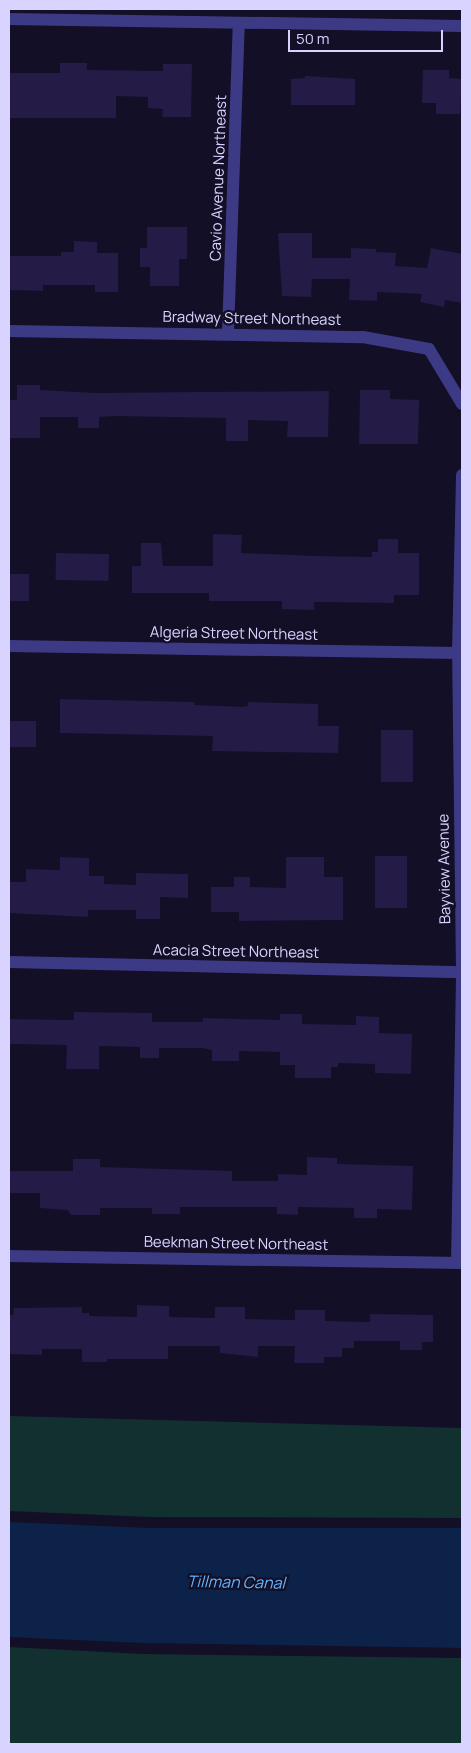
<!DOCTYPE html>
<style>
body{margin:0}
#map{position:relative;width:471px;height:1753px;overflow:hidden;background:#130f26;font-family:Manrope,sans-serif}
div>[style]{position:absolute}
.green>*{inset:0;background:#12302f}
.water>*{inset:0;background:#0c2248}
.building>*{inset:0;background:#241b47;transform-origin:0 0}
.minor>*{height:12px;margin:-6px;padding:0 6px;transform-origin:6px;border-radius:6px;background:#3d3a85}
span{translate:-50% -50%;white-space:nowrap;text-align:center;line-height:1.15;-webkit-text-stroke:4.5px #130f26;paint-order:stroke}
.street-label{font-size:15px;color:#d9d4ff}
.water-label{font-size:16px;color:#62b6ff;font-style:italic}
.frame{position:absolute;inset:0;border:10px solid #d9d4ff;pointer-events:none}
.scale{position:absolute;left:288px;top:30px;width:155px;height:22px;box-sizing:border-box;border:2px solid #d9d4ff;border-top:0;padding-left:6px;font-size:15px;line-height:18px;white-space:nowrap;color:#d9d4ff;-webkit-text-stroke:4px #130f26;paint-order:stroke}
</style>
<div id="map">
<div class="green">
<i style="clip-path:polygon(9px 1416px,462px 1428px,462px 1518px,150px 1517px,9px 1511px)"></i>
<i style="clip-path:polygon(9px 1647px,143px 1654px,462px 1658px,462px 1744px,9px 1744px)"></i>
</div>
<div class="water">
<i style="clip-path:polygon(9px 1522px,150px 1528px,462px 1528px,462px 1648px,143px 1643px,9px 1637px)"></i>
</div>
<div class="building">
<i style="clip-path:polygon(60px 63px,87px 63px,87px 70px,163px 71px,163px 64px,192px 64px,191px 117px,162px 117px,163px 109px,148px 108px,148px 97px,116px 96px,116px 118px,9px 118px,9px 73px,60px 73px)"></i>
<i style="clip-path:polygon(423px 70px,449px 70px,449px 78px,462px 79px,460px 114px,436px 114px,436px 103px,422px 103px)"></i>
<i style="clip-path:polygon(305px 76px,355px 79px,355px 105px,291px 105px,291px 79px,305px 78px)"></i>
<i style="clip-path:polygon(147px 227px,187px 227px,187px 259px,179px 259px,179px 286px,150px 286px,150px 267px,140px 267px,140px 248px,147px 248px)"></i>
<i style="clip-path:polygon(278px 233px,312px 233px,312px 258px,351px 258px,351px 248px,376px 249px,376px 252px,396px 253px,395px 266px,427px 268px,431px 248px,462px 254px,462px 303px,445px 300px,444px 307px,420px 302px,422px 294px,377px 292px,377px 301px,349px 300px,350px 279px,312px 279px,311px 297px,282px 296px)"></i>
<i style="clip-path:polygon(74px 241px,97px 242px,97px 253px,118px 253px,118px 292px,95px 292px,95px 285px,43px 285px,43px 291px,9px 290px,9px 256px,61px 256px,61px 252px,74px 252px)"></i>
<i style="clip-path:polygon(17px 385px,40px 385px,40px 390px,95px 393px,329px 391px,328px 437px,287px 437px,288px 421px,248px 420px,248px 441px,226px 441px,226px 418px,114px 416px,99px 417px,99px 428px,78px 428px,78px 417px,40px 417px,40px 438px,10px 438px,9px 400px,17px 400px)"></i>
<i style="clip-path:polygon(360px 390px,390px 390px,390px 399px,419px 400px,418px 444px,359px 444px)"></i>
<i style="clip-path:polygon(213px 534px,242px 535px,241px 553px,315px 556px,372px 557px,372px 552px,378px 552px,378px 539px,398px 539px,398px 553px,419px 553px,419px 595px,394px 595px,394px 603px,314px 602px,314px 610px,282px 609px,282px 601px,209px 601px,209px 593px,132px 593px,132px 566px,141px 566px,141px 543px,161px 543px,163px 566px,213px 566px)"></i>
<i style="left:56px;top:553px;width:53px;height:27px;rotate:1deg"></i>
<i style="left:9px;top:574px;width:20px;height:27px"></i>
<i style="clip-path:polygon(60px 699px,194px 702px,194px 705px,243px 707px,248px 706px,248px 702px,318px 704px,318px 726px,339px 726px,338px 753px,212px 751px,213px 736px,60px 733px)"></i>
<i style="left:9px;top:721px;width:27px;height:26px"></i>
<i style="left:381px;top:730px;width:32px;height:52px"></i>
<i style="left:375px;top:856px;width:32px;height:52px"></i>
<i style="clip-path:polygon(60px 857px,89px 858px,89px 876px,104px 876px,104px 884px,136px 885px,136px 873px,188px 874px,188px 898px,160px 897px,160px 919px,136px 919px,136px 910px,88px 910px,88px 917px,9px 913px,9px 882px,26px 882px,26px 869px,60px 870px)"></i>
<i style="clip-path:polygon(286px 857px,324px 857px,324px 877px,343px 877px,343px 920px,239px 921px,239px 912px,211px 912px,211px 887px,234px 887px,234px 877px,250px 877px,250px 887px,286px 888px)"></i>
<i style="clip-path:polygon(74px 1012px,152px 1013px,152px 1022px,203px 1022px,203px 1018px,280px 1020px,280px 1014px,302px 1014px,302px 1024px,356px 1025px,356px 1016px,379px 1017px,379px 1033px,412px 1034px,411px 1074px,375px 1073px,375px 1064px,338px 1063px,338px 1067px,331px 1067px,331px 1078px,295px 1078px,295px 1065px,280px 1065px,280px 1052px,239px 1051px,239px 1061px,212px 1061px,212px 1050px,202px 1048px,159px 1048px,159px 1058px,140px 1058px,140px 1047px,99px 1046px,99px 1069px,66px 1069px,67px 1045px,9px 1044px,9px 1019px,74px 1020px)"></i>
<i style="clip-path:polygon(307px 1157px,337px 1158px,337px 1164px,413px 1166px,412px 1210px,377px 1209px,377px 1218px,354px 1218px,354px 1208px,298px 1207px,298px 1215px,277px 1214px,277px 1207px,180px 1207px,180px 1214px,152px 1214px,152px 1208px,100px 1208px,100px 1215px,71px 1215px,68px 1210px,40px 1208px,40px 1193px,9px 1193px,9px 1171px,73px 1171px,73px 1159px,100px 1159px,100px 1167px,232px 1171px,232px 1181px,278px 1181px,278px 1174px,307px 1175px)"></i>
<i style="clip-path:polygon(137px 1305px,169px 1306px,169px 1317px,215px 1318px,215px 1307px,245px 1307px,245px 1319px,295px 1320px,295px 1310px,325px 1310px,325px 1321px,370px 1322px,370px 1314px,433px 1315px,433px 1342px,422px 1342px,422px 1350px,400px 1350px,400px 1341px,354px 1341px,354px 1348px,342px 1348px,342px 1357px,324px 1357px,324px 1363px,294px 1363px,295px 1346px,258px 1346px,258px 1357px,220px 1353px,220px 1346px,168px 1346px,168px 1359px,107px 1359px,107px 1362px,82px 1362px,82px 1349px,42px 1349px,42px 1355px,9px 1354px,9px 1315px,13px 1315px,14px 1308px,82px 1307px,82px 1313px,89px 1313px,89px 1316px,137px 1317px)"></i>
</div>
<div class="minor">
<i style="left:9px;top:19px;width:453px;rotate:0.9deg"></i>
<i style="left:9px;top:331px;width:354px;rotate:1deg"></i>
<i style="left:363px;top:337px;width:67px;rotate:10.3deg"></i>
<i style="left:429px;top:349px;width:64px;rotate:59deg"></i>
<i style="left:228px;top:333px;width:309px;rotate:-88deg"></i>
<i style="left:9px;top:646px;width:449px;rotate:0.9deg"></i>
<i style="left:9px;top:962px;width:453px;rotate:1.3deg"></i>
<i style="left:9px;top:1256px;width:453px;rotate:0.9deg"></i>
<i style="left:457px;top:1263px;width:291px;rotate:-89deg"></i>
<i style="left:462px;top:972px;width:319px;rotate:-90.7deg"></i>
<i style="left:458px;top:653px;width:178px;rotate:-88.7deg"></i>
</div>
<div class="street-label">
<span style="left:218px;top:178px;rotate:-88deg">Cavio Avenue Northeast</span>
<span style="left:252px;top:318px;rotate:1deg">Bradway Street Northeast</span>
<span style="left:234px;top:633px;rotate:1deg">Algeria Street Northeast</span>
<span style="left:444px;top:869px;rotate:-91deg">Bayview Avenue</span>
<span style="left:236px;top:951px;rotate:1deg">Acacia Street Northeast</span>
<span style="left:236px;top:1243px;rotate:1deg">Beekman Street Northeast</span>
</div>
<div class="water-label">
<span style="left:236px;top:1582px;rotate:1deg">Tillman Canal</span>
</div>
<div class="frame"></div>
<div class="scale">50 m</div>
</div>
